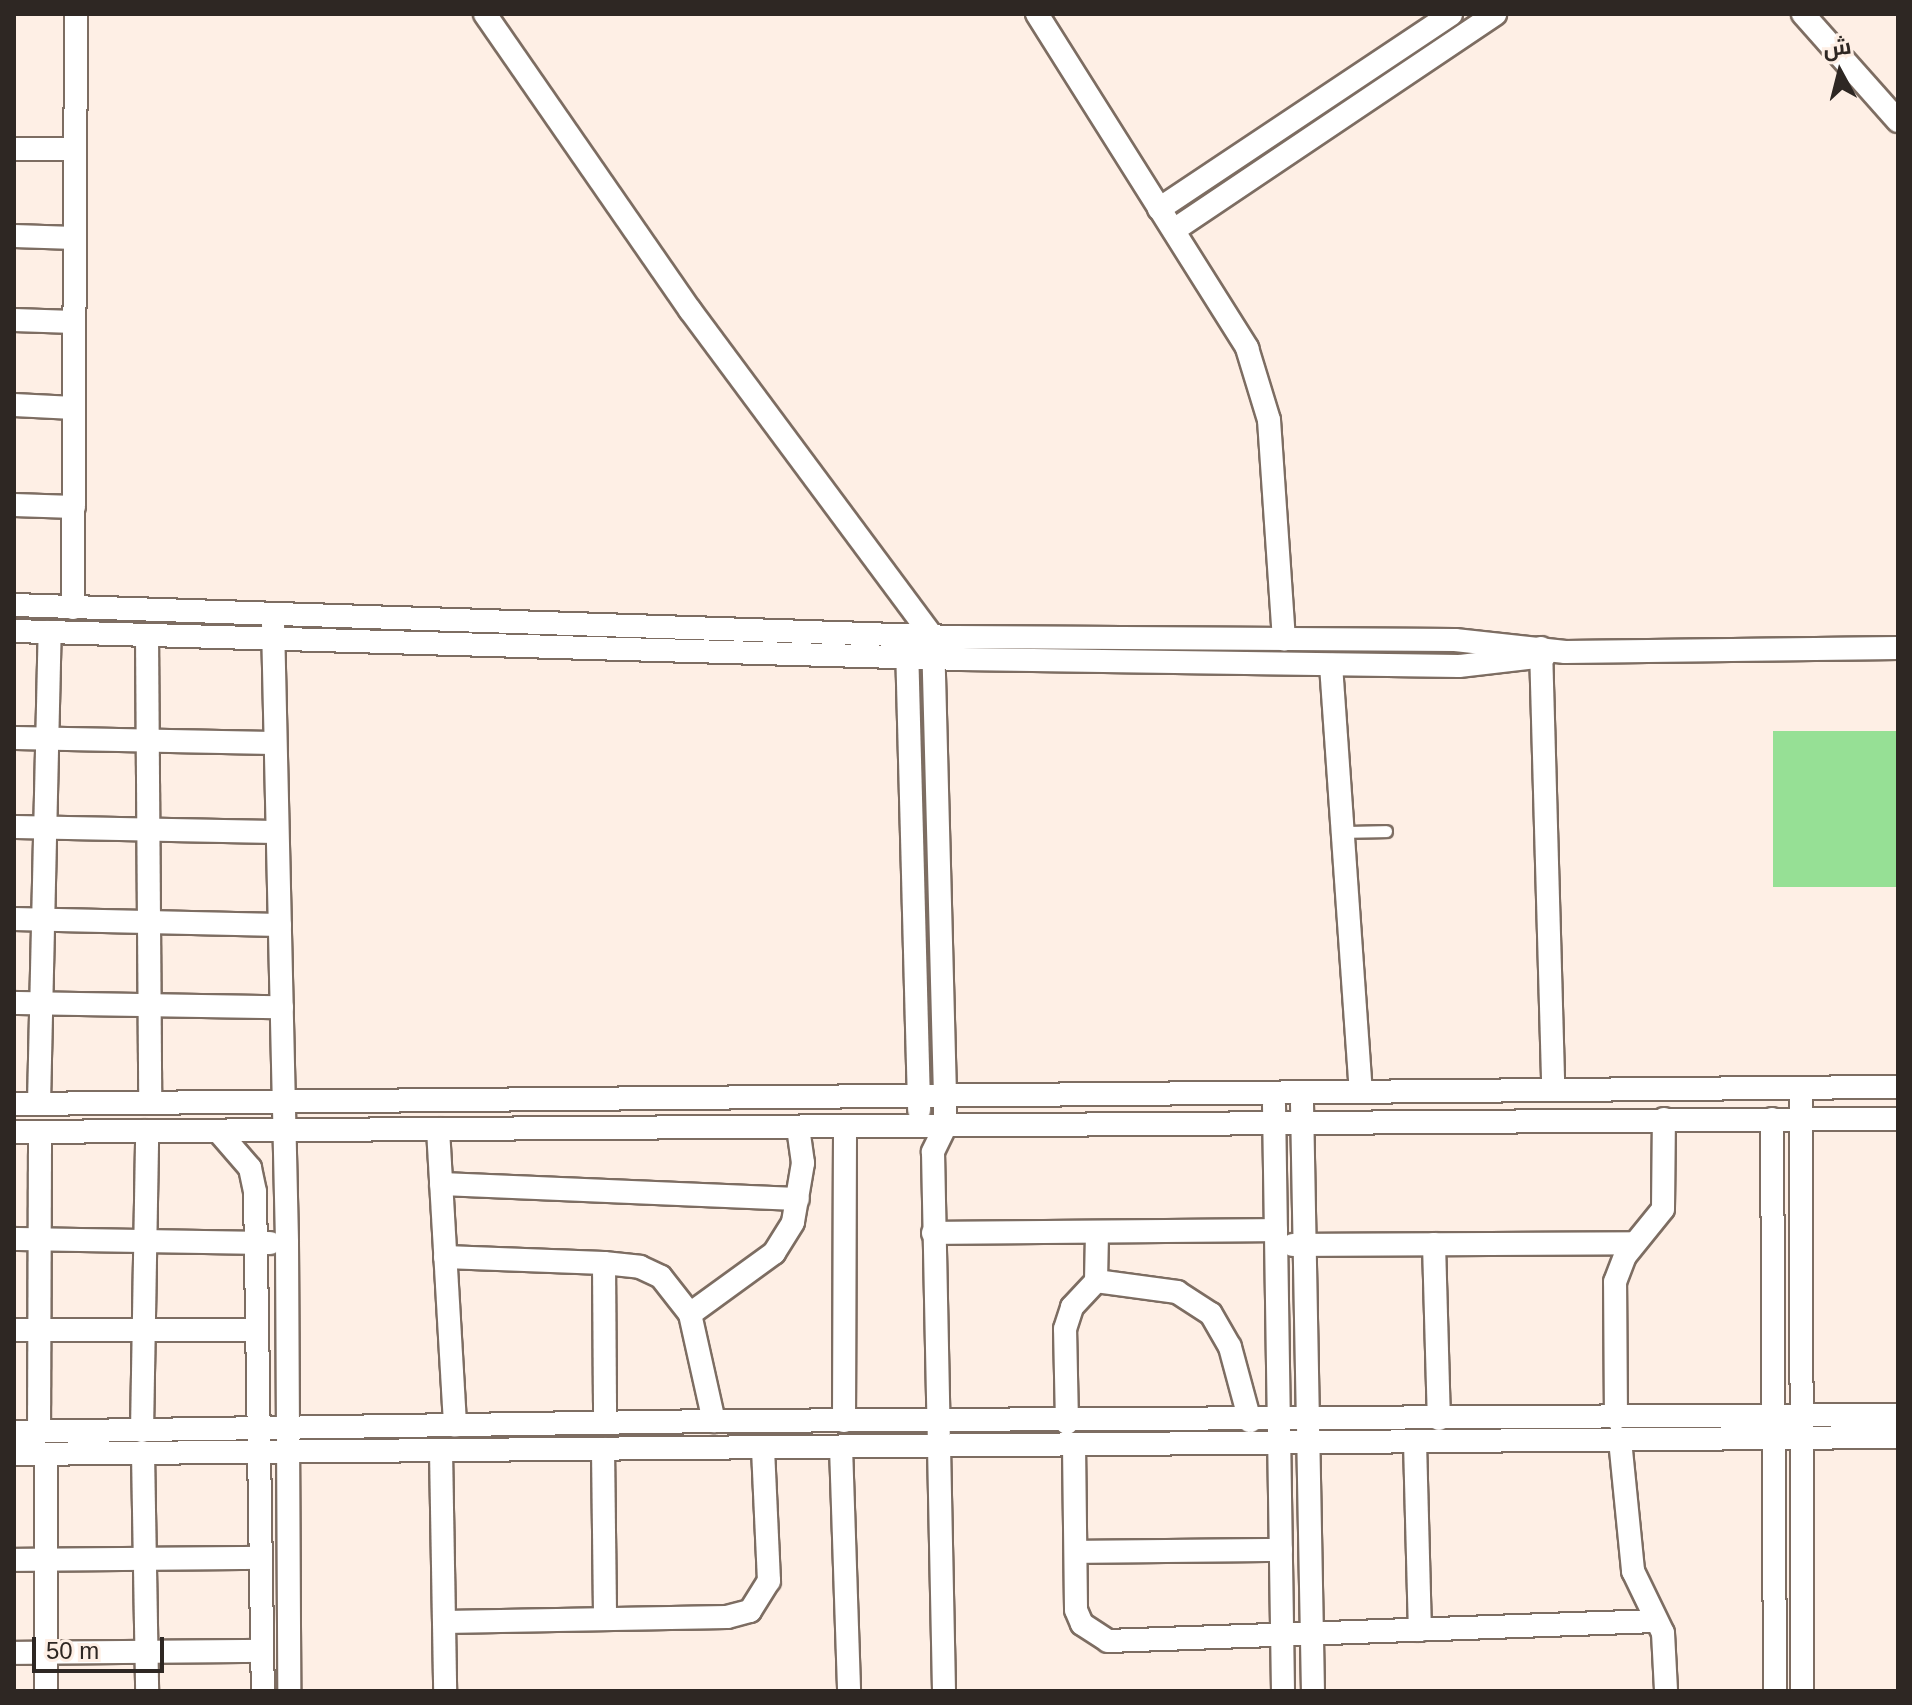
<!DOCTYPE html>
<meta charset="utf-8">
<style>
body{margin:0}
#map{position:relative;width:1912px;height:1705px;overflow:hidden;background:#feefe5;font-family:Helvetica,Cairo,sans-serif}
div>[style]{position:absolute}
.green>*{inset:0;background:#96e095;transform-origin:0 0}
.roads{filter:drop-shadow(2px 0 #7d6d62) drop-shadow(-2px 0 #7d6d62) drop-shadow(0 2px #7d6d62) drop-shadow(0 -2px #7d6d62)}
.service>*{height:11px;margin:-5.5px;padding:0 5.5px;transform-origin:5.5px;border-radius:5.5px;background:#fff}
.minor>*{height:22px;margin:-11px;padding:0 11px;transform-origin:11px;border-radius:11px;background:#fff}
span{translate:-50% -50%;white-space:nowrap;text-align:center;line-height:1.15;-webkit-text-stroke:8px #feefe5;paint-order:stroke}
.frame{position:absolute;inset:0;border:16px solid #2e2723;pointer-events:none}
.north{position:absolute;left:1800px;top:32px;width:80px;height:80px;-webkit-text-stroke:6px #feefe5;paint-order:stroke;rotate:353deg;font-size:22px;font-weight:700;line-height:32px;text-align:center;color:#2e2723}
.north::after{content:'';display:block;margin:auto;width:28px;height:36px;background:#2e2723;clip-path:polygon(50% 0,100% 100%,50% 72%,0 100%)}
.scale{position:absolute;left:32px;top:1637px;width:132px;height:36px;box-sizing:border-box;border:4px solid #2e2723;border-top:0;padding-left:10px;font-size:24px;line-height:28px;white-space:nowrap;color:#2e2723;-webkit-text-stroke:6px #feefe5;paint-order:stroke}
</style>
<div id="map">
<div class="green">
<i style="left:1898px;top:731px;width:156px;height:125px;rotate:90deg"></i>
</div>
<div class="roads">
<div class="service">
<i style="left:1342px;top:832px;width:44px;rotate:-1.3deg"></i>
</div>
<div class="minor">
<i style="left:485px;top:14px;width:360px;rotate:55.3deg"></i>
<i style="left:690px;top:310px;width:407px;rotate:53.4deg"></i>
<i style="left:933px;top:637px;width:458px;rotate:88.5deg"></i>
<i style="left:945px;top:1095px;width:32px;rotate:90deg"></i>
<i style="left:945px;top:1127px;width:28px;rotate:116deg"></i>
<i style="left:933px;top:1152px;width:539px;rotate:88.83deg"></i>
<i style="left:1037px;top:14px;width:395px;rotate:57.8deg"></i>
<i style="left:1247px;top:348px;width:75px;rotate:73deg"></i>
<i style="left:1269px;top:420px;width:220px;rotate:86.1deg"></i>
<i style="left:1803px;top:14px;width:143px;rotate:48.4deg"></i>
<i style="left:14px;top:149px;width:61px"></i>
<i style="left:1159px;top:209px;width:351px;rotate:-33.7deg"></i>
<i style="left:1174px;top:230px;width:387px;rotate:-33.9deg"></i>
<i style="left:14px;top:236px;width:61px;rotate:1.9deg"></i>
<i style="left:14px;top:320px;width:60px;rotate:1.9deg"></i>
<i style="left:14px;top:405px;width:60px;rotate:2.9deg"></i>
<i style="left:14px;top:505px;width:60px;rotate:1.9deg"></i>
<i style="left:14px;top:605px;width:942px;rotate:1.95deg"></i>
<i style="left:955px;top:637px;width:500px;rotate:0.34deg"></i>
<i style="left:1455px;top:640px;width:111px;rotate:6.2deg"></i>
<i style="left:1565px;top:652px;width:333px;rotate:-0.7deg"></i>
<i style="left:73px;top:608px;width:594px;rotate:-89.71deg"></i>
<i style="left:273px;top:624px;width:619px;rotate:88.7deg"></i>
<i style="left:287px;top:1243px;width:448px;rotate:89.7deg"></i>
<i style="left:14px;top:631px;width:947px;rotate:1.69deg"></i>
<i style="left:961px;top:659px;width:498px;rotate:0.8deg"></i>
<i style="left:1459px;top:666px;width:86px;rotate:-6.7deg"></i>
<i style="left:147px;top:635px;width:467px;rotate:89.6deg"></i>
<i style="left:907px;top:645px;width:465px;rotate:88.5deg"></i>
<i style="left:1541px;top:648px;width:439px;rotate:88.4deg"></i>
<i style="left:1331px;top:665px;width:426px;rotate:86deg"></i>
<i style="left:14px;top:738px;width:261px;rotate:1.1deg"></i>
<i style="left:14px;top:827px;width:263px;rotate:1.1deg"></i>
<i style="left:14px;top:919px;width:266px;rotate:1.3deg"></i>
<i style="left:14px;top:1003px;width:268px;rotate:0.9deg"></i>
<i style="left:1801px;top:1088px;width:603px;rotate:89.9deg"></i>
<i style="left:39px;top:1103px;width:471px;rotate:-88.7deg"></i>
<i style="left:14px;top:1104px;width:1884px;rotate:-0.52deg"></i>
<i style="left:1302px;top:1104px;width:587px;rotate:88.93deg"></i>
<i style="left:1274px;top:1105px;width:586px;rotate:89.12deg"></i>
<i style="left:1772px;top:1119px;width:572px;rotate:89.7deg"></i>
<i style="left:438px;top:1129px;width:297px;rotate:86.7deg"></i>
<i style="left:218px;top:1131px;width:49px;rotate:49.1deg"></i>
<i style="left:250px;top:1168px;width:25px;rotate:78deg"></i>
<i style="left:255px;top:1192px;width:499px;rotate:89.1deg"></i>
<i style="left:14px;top:1132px;width:1884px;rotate:-0.4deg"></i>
<i style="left:441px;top:1184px;width:357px;rotate:2.4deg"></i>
<i style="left:933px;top:1233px;width:343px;rotate:-0.5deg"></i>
<i style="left:14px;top:1239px;width:256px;rotate:0.9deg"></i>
<i style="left:1434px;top:1244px;width:175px;rotate:88.4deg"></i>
<i style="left:1293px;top:1245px;width:341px;rotate:-0.3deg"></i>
<i style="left:445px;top:1257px;width:159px;rotate:2.2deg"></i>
<i style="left:604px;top:1263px;width:36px;rotate:6deg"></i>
<i style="left:640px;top:1267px;width:23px;rotate:25deg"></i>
<i style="left:661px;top:1277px;width:47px;rotate:51.9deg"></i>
<i style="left:690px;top:1314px;width:110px;rotate:77.4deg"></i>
<i style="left:604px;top:1263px;width:160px;rotate:89.6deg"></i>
<i style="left:1096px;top:1281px;width:82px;rotate:7.7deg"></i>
<i style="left:1177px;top:1292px;width:40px;rotate:32.9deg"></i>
<i style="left:1211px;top:1314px;width:38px;rotate:60deg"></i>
<i style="left:1230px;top:1347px;width:77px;rotate:74.9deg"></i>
<i style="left:690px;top:1314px;width:104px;rotate:-36deg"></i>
<i style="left:774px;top:1253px;width:36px;rotate:-58deg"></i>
<i style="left:793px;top:1222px;width:60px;rotate:-80.4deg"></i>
<i style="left:803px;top:1163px;width:36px;rotate:-98deg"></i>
<i style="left:14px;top:1330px;width:243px"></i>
<i style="left:1616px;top:1418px;width:136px;rotate:-90.4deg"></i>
<i style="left:1615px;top:1282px;width:28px;rotate:-69deg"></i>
<i style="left:1625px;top:1256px;width:60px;rotate:-51deg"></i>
<i style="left:1663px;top:1209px;width:90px;rotate:-89.4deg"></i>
<i style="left:844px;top:1421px;width:294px;rotate:-89.8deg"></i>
<i style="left:1067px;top:1423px;width:94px;rotate:-91.2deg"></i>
<i style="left:1065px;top:1329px;width:23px;rotate:-72deg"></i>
<i style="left:1072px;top:1307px;width:35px;rotate:-47deg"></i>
<i style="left:1096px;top:1281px;width:49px;rotate:-88.8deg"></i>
<i style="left:142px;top:1431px;width:300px;rotate:-89deg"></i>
<i style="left:14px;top:1432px;width:700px;rotate:-0.9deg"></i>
<i style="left:714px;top:1421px;width:1184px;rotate:-0.29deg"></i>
<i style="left:39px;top:1432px;width:300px;rotate:-89.8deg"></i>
<i style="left:1620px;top:1440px;width:132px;rotate:84.3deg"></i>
<i style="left:1633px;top:1571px;width:69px;rotate:64.2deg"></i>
<i style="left:1663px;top:1633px;width:58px;rotate:87deg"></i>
<i style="left:1415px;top:1442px;width:188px;rotate:88.5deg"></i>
<i style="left:1074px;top:1445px;width:165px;rotate:89.3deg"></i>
<i style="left:1076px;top:1610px;width:15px;rotate:67deg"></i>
<i style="left:1082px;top:1624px;width:31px;rotate:33deg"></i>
<i style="left:1108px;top:1641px;width:548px;rotate:-2.09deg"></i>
<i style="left:841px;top:1447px;width:244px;rotate:88.1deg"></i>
<i style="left:603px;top:1449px;width:170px;rotate:89.3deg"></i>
<i style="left:441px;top:1451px;width:240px;rotate:89deg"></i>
<i style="left:143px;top:1453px;width:238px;rotate:89deg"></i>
<i style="left:14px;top:1454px;width:1884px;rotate:-0.52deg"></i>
<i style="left:1076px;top:1552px;width:205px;rotate:-0.6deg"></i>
<i style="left:14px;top:1560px;width:247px;rotate:-0.5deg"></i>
<i style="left:444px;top:1622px;width:283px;rotate:-1deg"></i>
<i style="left:727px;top:1617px;width:24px;rotate:-15deg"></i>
<i style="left:750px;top:1611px;width:36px;rotate:-58deg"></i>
<i style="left:769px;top:1581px;width:134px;rotate:-92.6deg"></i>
<i style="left:14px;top:1653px;width:248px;rotate:-0.5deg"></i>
<i style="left:46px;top:1691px;width:237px;rotate:-90deg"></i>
</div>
</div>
<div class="frame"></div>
<div class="north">ش</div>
<div class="scale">50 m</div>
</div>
